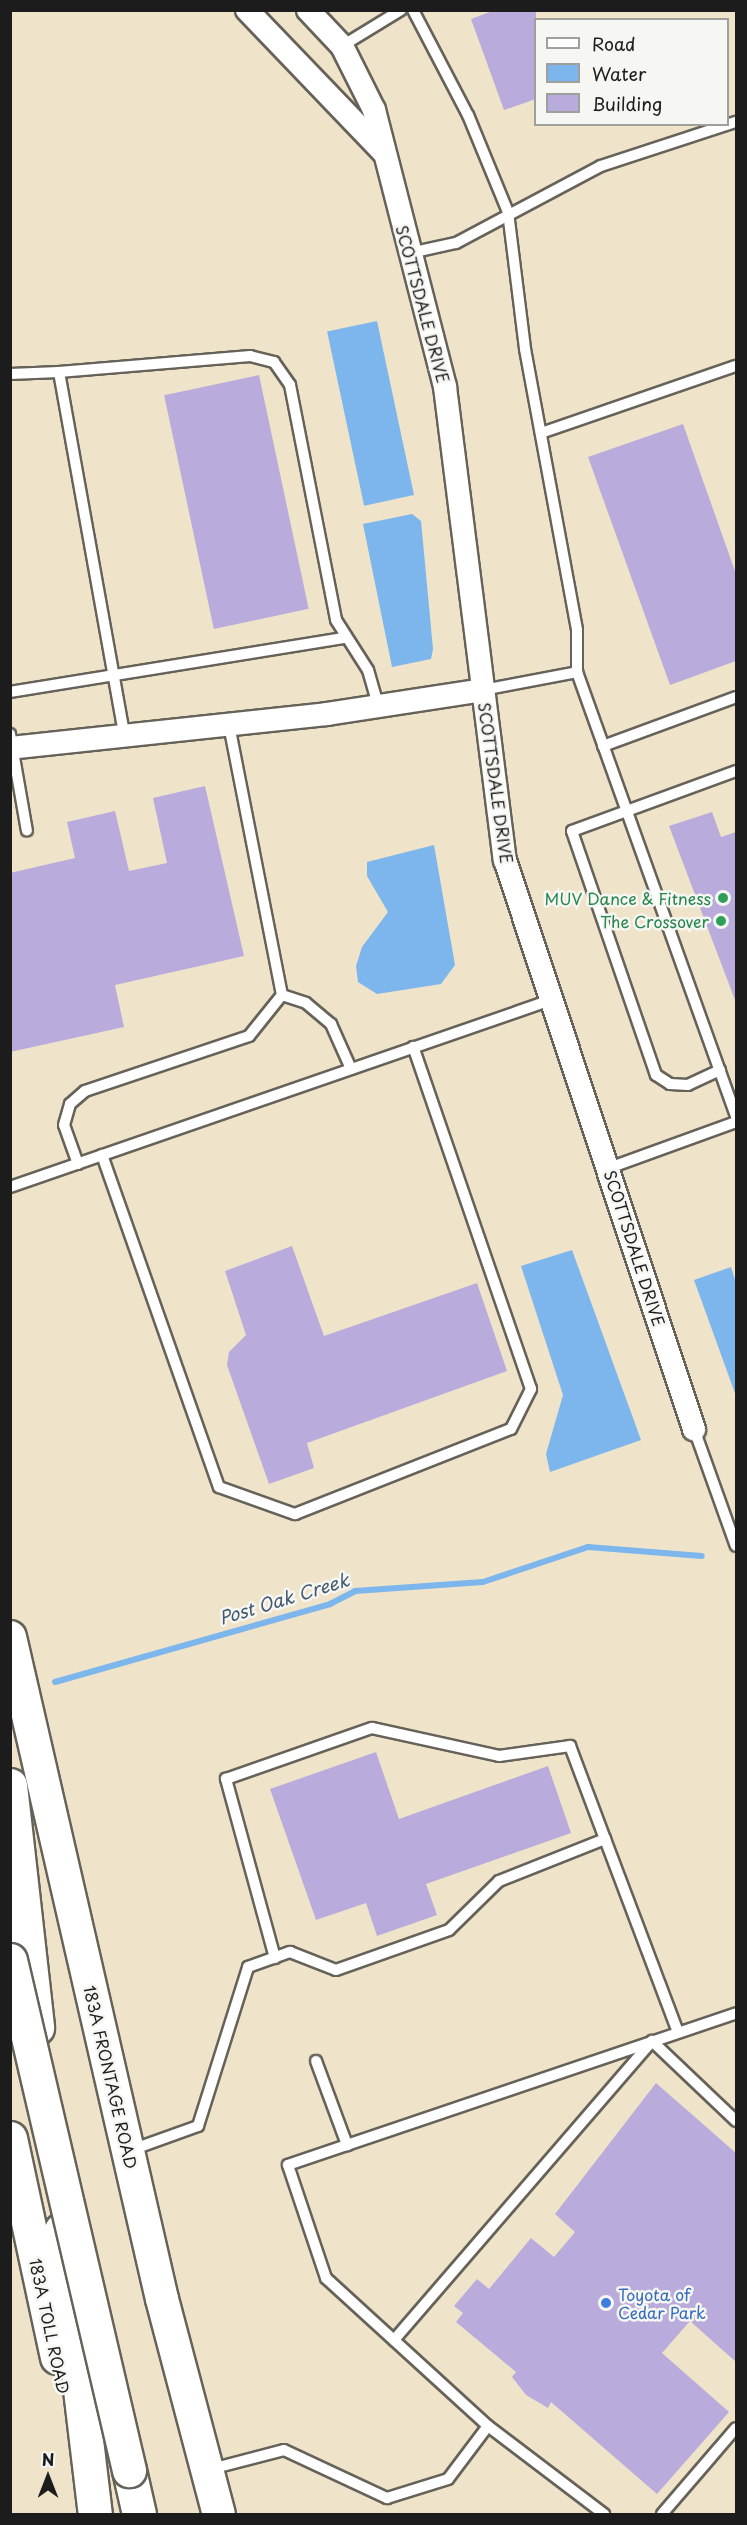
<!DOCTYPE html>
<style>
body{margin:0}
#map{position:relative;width:747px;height:2525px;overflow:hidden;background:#efe4c9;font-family:"Playpen Sans",sans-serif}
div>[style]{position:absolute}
.water>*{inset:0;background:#7cb6ed;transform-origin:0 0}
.stream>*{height:6px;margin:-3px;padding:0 3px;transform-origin:3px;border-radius:3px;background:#7cb6ed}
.building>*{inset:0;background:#b9acdc;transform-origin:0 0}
.roads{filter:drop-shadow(2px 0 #666259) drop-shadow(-2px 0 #666259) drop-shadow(0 2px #666259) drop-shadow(0 -2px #666259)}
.service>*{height:10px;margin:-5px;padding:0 5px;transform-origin:5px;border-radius:5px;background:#fff}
.minor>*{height:22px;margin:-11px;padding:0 11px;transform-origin:11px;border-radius:11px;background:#fff}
.secondary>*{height:32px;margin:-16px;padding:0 16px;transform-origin:16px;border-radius:16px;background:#fff}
.motorway>*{height:33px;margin:-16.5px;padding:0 16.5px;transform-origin:16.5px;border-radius:16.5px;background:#fff}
.bridges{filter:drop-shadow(2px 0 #666259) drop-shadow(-2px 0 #666259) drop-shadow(0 2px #666259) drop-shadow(0 -2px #666259)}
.motorway-bridge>*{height:33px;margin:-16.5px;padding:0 16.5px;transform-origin:16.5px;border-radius:16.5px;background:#fff}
.dots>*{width:16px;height:16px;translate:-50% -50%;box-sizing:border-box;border:3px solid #f6f6f2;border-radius:50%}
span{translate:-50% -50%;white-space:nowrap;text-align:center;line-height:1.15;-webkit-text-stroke:5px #f6f6f2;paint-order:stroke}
.street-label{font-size:16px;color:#1c1c1c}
.leisure-label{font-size:16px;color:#27864d}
.right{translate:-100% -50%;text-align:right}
.shop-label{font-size:16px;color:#366cbe}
.left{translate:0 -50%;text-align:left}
.water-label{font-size:18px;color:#425a70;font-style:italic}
.frame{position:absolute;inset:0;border:12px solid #1c1c1c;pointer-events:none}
.legend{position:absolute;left:534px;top:18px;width:195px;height:108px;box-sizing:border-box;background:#f6f6f2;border:2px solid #9f9f9c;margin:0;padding:8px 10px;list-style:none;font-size:18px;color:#1c1c1c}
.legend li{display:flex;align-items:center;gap:12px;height:30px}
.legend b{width:30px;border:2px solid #9f9f9c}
.north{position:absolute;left:18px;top:2447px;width:60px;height:60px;-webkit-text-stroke:4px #f6f6f2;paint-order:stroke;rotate:0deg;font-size:16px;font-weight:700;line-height:24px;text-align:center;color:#1c1c1c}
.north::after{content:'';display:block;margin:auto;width:21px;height:27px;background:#1c1c1c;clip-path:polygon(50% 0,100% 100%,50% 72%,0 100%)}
</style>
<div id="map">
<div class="water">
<i style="left:377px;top:321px;width:178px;height:51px;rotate:78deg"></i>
<i style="clip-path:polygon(412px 514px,421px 521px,433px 649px,431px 659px,392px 667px,363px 524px)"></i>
<i style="clip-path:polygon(434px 845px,455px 965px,441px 984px,377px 994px,358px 982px,356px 966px,362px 947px,388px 912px,367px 876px,367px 862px)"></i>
<i style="clip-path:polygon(572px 1250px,641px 1440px,550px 1472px,546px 1454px,563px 1395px,521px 1266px)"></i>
<i style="clip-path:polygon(731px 1267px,736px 1283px,736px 1396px,694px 1280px)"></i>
</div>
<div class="stream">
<i style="left:55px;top:1682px;width:286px;rotate:-15.8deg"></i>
<i style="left:330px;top:1604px;width:28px;rotate:-27deg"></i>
<i style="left:355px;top:1591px;width:128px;rotate:-4deg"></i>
<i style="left:483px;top:1582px;width:111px;rotate:-18.4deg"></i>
<i style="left:588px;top:1547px;width:114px;rotate:4.5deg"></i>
</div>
<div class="building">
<i style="clip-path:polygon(495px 10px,536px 10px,536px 99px,504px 110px,471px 19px)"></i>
<i style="left:259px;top:375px;width:239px;height:97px;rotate:78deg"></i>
<i style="clip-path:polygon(683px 424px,736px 574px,736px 661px,670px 685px,588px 457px)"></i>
<i style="clip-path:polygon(205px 786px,244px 956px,115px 985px,124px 1027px,10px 1052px,10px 873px,75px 858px,67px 822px,115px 811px,129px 871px,167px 863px,153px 798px)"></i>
<i style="clip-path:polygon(712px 812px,721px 837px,736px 832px,735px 1000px,669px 826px)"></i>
<i style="clip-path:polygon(292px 1246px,324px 1336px,477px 1283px,507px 1371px,307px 1443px,314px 1468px,269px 1484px,227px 1365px,229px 1352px,246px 1335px,225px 1271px)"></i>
<i style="clip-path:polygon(376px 1752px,399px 1819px,548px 1766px,571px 1833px,426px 1884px,437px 1915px,377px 1936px,366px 1903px,316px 1920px,270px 1789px)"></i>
<i style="clip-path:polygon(656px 2083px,736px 2153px,736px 2362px,690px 2321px,662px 2353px,729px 2412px,657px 2494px,551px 2402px,548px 2408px,526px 2395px,512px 2377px,516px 2372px,456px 2322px,463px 2313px,454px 2306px,477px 2279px,489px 2289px,531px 2238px,554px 2257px,575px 2232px,555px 2214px)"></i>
</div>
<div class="roads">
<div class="service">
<i style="left:413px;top:10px;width:119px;rotate:62.4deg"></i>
<i style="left:468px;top:115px;width:105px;rotate:67.6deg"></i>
<i style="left:508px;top:212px;width:138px;rotate:82.9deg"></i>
<i style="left:525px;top:349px;width:286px;rotate:79.5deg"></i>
<i style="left:577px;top:630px;width:42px;rotate:90deg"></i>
<i style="left:577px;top:672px;width:473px;rotate:70.3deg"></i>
<i style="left:342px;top:46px;width:69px;rotate:-31.4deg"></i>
<i style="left:410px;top:253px;width:47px;rotate:-12.3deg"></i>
<i style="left:456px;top:243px;width:164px;rotate:-28deg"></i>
<i style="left:601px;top:166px;width:142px;rotate:-18.1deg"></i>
<i style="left:59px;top:372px;width:192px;rotate:-4.8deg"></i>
<i style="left:250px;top:356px;width:25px;rotate:14deg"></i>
<i style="left:274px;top:362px;width:28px;rotate:55deg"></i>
<i style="left:290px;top:385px;width:239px;rotate:78.9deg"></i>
<i style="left:336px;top:620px;width:59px;rotate:57.4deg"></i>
<i style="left:368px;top:670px;width:36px;rotate:74deg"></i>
<i style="left:10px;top:374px;width:49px;rotate:-2.3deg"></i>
<i style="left:59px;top:372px;width:371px;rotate:79.8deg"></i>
<i style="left:541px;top:433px;width:206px;rotate:-19deg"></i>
<i style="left:483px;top:690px;width:96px;rotate:-10.8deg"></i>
<i style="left:10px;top:692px;width:339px;rotate:-9.2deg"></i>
<i style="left:229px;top:725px;width:275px;rotate:78.9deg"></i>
<i style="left:282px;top:995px;width:25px;rotate:18deg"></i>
<i style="left:306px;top:1003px;width:33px;rotate:40deg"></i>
<i style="left:331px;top:1024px;width:49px;rotate:66deg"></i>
<i style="left:10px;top:734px;width:98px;rotate:80.1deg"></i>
<i style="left:603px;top:746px;width:142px;rotate:-20.2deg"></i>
<i style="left:720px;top:1070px;width:35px;rotate:155deg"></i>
<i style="left:688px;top:1085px;width:18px;rotate:-177deg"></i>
<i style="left:670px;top:1084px;width:17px;rotate:-147deg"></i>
<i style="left:656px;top:1075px;width:258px;rotate:-109deg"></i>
<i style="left:572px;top:831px;width:175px;rotate:-20.1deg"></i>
<i style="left:102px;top:1155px;width:352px;rotate:70.6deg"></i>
<i style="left:219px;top:1487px;width:81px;rotate:19.6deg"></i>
<i style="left:295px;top:1514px;width:232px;rotate:-21.5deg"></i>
<i style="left:511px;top:1429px;width:45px;rotate:-63.4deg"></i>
<i style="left:531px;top:1389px;width:362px;rotate:-109deg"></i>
<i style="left:78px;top:1164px;width:41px;rotate:-109.7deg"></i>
<i style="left:64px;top:1125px;width:22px;rotate:-74deg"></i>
<i style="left:70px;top:1104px;width:20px;rotate:-41deg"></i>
<i style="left:85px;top:1091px;width:173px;rotate:-18.5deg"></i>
<i style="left:249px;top:1036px;width:53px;rotate:-51.2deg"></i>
<i style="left:609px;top:1168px;width:135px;rotate:-19.9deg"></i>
<i style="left:10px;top:1187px;width:569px;rotate:-19.07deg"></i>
<i style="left:694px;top:1429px;width:124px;rotate:70.3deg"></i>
<i style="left:275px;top:1958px;width:186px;rotate:-105.3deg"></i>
<i style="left:226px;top:1779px;width:155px;rotate:-19.3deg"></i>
<i style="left:372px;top:1728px;width:130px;rotate:12.4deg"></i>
<i style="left:499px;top:1756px;width:72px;rotate:-8deg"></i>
<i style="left:570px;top:1746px;width:99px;rotate:69.4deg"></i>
<i style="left:316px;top:2061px;width:90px;rotate:69.7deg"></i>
<i style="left:131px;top:2150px;width:71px;rotate:-19.7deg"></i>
<i style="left:198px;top:2126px;width:167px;rotate:-72.5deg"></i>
<i style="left:248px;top:1967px;width:45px;rotate:-19.7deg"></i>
<i style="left:290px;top:1952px;width:49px;rotate:21.4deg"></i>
<i style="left:336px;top:1970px;width:120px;rotate:-19.5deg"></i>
<i style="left:449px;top:1930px;width:70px;rotate:-44.4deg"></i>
<i style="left:499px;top:1881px;width:114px;rotate:-21.6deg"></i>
<i style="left:605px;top:1839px;width:206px;rotate:69.3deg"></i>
<i style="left:394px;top:2340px;width:395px;rotate:-49.2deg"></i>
<i style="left:652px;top:2041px;width:116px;rotate:43.6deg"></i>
<i style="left:488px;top:2426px;width:219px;rotate:-137.6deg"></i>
<i style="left:326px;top:2278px;width:119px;rotate:-108.6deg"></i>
<i style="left:288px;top:2165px;width:473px;rotate:-18.7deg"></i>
<i style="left:211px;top:2469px;width:75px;rotate:-14.6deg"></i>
<i style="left:284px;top:2450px;width:114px;rotate:25deg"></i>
<i style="left:387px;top:2498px;width:64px;rotate:-17.3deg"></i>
<i style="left:448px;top:2479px;width:66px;rotate:-53deg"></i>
<i style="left:488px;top:2426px;width:146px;rotate:37.2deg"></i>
<i style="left:662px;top:2514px;width:113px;rotate:-49.3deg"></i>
</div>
<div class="minor">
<i style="left:247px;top:10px;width:198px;rotate:46.2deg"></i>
<i style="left:308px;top:10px;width:50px;rotate:46.6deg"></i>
<i style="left:342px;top:46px;width:72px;rotate:63.4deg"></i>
<i style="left:374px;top:110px;width:286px;rotate:75.6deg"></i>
<i style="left:445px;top:387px;width:477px;rotate:82.8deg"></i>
<i style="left:505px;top:860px;width:600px;rotate:71.63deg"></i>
<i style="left:10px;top:748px;width:319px;rotate:-6.1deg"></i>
<i style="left:327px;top:714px;width:158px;rotate:-8.7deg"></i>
</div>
<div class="secondary">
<i style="left:10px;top:1637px;width:679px;rotate:77.07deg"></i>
<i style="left:162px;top:2299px;width:222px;rotate:75.2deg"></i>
</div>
<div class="motorway">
<i style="left:10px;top:1785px;width:244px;rotate:83.6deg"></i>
<i style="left:10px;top:2138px;width:224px;rotate:77.9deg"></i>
<i style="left:61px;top:2230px;width:286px;rotate:83.2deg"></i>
<i style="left:129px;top:2470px;width:45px;rotate:77.2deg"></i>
</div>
</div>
<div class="bridges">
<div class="motorway-bridge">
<i style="left:10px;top:1960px;width:524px;rotate:76.87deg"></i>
</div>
</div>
<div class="dots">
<i style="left:723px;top:898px;background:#2e9e5b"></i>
<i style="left:721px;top:921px;background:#2e9e5b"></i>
<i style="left:606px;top:2303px;background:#3f7fe0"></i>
</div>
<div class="street-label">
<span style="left:423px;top:304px;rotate:75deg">SCOTTSDALE DRIVE</span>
<span style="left:496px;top:783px;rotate:82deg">SCOTTSDALE DRIVE</span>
<span style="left:635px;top:1248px;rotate:72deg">SCOTTSDALE DRIVE</span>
<span style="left:111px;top:2077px;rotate:77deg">183A FRONTAGE ROAD</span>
<span style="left:50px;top:2326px;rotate:78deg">183A TOLL ROAD</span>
</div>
<div class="leisure-label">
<span class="right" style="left:711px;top:898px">MUV Dance &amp; Fitness</span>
<span class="right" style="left:709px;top:921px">The Crossover</span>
</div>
<div class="shop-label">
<span class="left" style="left:618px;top:2303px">Toyota of<br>Cedar Park</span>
</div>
<div class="water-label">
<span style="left:284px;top:1599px;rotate:-17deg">Post Oak Creek</span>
</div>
<div class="frame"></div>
<ul class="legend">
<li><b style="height:8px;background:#fff"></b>Road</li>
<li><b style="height:16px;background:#7cb6ed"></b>Water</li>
<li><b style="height:16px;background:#b9acdc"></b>Building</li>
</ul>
<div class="north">N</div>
</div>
